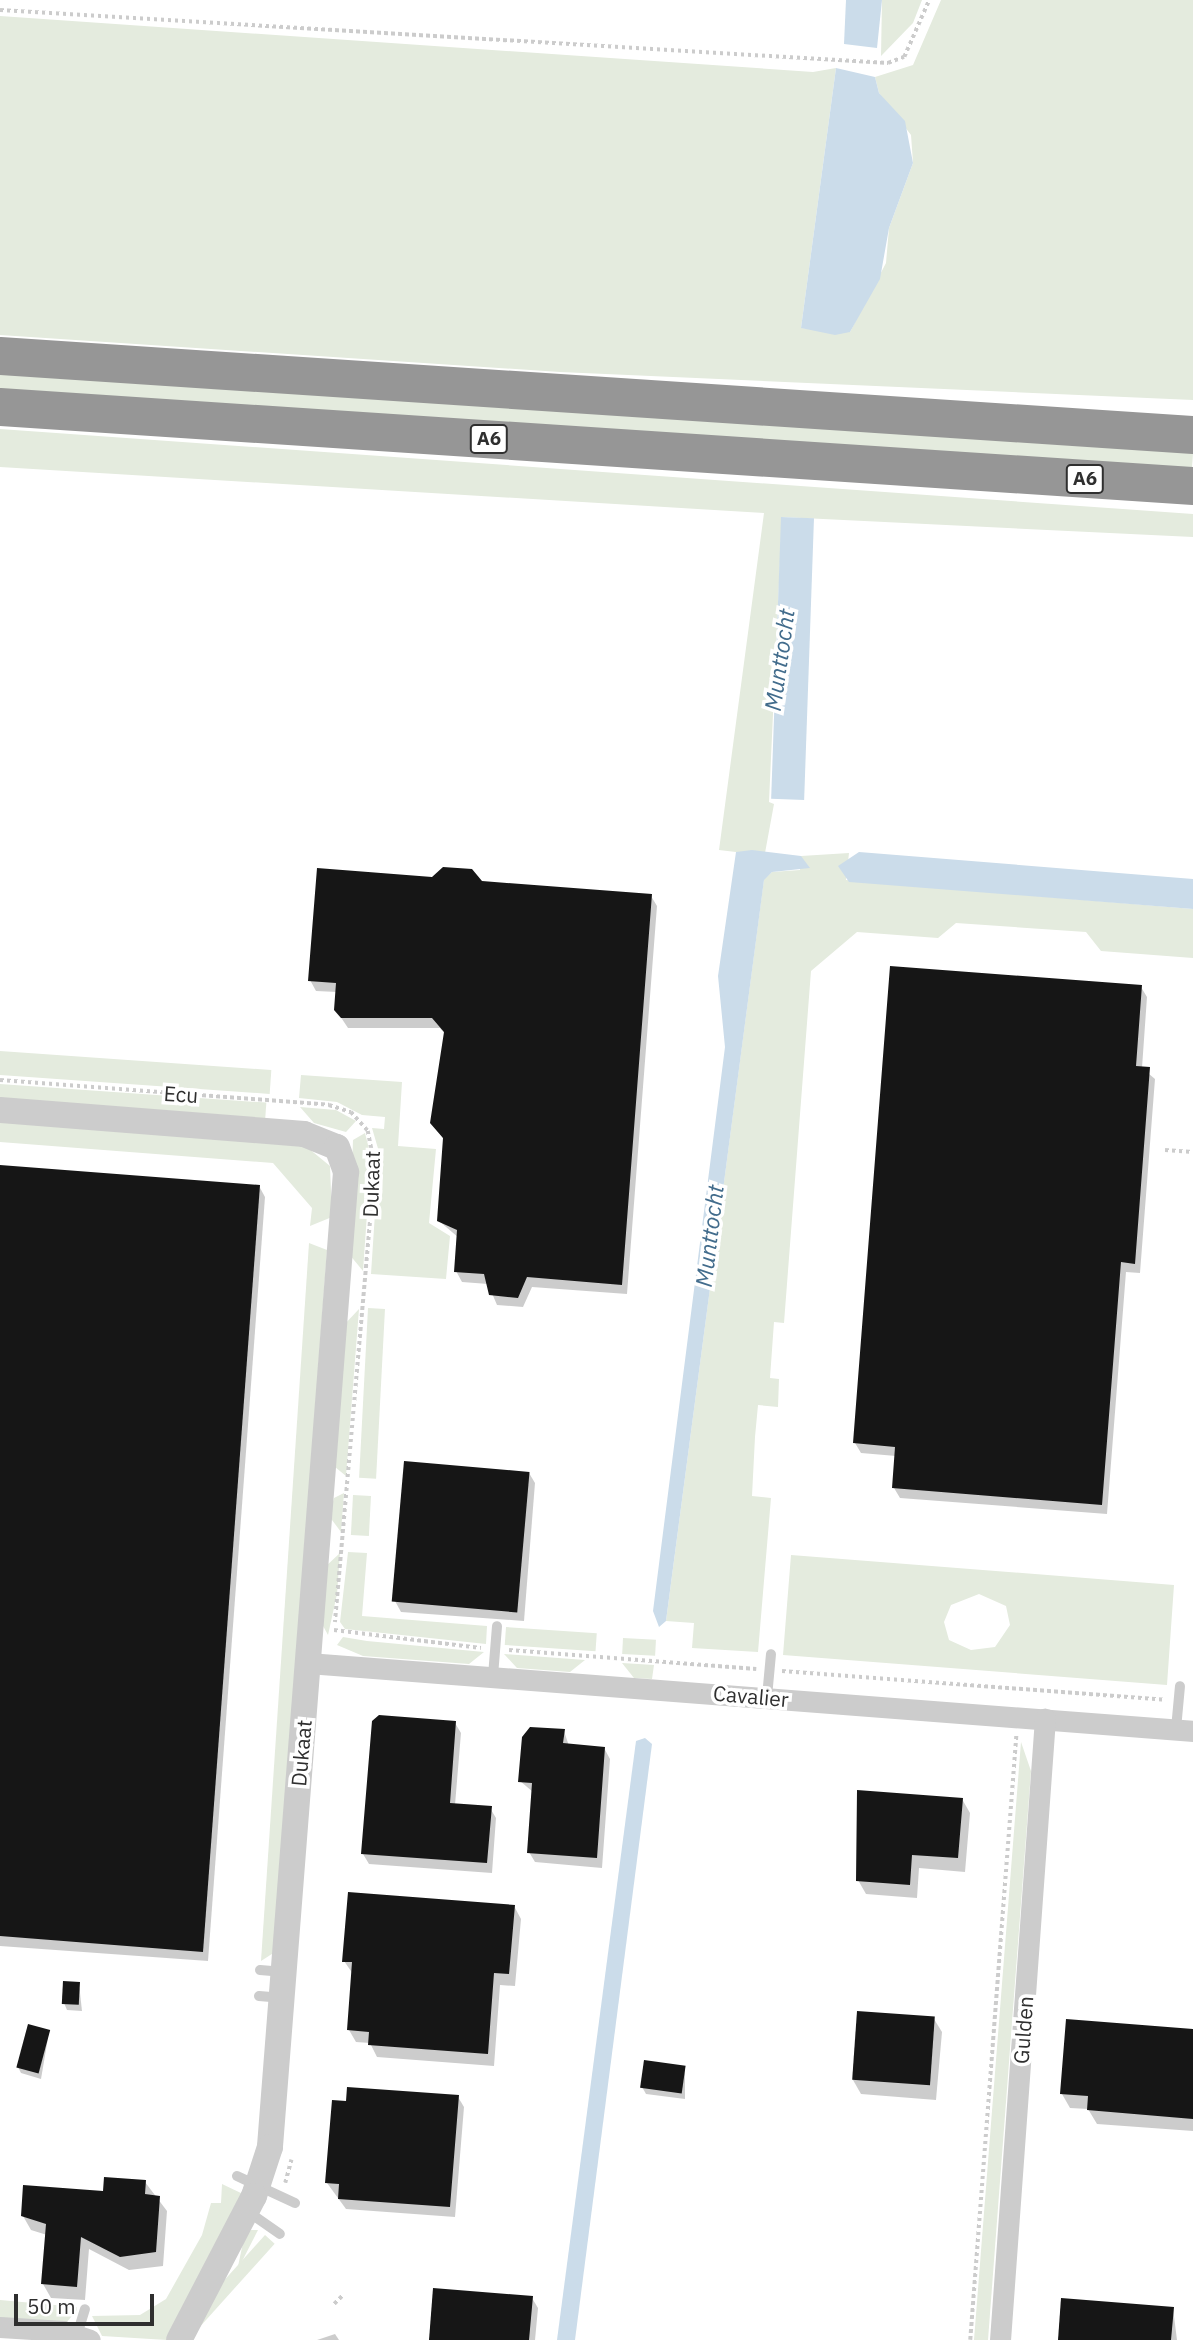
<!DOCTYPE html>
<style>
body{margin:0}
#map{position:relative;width:1193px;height:2340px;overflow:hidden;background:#fff;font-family:"IBM Plex Sans",sans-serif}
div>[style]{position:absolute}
.green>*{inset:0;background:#e4ebde;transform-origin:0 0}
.water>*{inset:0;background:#cbdcea;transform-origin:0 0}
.shadow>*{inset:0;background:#0003}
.building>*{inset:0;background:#161616;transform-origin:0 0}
.path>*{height:3.5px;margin-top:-1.75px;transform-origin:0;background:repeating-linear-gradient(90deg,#ccc 0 3.5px,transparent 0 7px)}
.service>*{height:10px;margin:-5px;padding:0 5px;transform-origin:5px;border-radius:5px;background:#ccc}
.minor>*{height:21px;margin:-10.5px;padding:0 10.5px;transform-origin:10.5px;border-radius:10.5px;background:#ccc}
.tertiary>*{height:26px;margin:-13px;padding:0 13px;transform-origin:13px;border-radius:13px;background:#ccc}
.motorway>*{height:38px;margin:-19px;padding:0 19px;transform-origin:19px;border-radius:19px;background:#969696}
span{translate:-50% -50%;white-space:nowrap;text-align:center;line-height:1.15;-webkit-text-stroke:7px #fff;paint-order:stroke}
.shield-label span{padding:2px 5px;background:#fff;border:2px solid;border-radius:5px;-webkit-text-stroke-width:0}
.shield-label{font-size:19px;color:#2f2f2f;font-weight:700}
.street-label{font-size:21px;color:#2f2f2f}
.water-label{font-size:23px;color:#426c8c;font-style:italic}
.scale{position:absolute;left:14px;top:2294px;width:140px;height:32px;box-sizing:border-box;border:4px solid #2f2f2f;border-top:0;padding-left:9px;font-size:21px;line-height:24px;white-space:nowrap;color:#2f2f2f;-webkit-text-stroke:5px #fff;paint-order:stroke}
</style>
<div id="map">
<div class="green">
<i style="clip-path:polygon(882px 0,922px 0,913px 23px,881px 56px)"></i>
<i style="clip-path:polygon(941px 0,1193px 0,1193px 400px,560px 372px,0 335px,0 16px,813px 72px,836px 68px,801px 328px,850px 332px,886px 263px,889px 228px,913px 163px,911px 135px,879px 93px,875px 77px,913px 65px)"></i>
<i style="left:0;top:369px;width:1196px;height:25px;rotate:4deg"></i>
<i style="clip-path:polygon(0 429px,1193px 514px,1193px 537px,782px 517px,769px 802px,774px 804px,765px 853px,736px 852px,719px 850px,764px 513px,0 467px)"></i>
<i style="clip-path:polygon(849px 853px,846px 880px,1193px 909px,1193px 958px,1101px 951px,1086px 932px,956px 923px,938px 938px,857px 932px,811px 971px,784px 1323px,774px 1322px,770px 1378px,779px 1379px,778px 1407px,758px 1405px,755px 1437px,752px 1496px,771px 1498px,758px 1652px,692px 1648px,694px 1623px,666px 1621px,764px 879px,772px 872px,800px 870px,801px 856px)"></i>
<i style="left:0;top:1051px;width:272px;height:24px;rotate:4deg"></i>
<i style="clip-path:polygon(301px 1075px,402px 1082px,398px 1146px,436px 1149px,429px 1223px,450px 1236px,446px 1279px,371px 1274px,379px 1152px,372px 1128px,384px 1129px,385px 1117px,362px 1115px,337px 1102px,299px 1098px)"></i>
<i style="left:0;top:1084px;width:267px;height:16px;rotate:4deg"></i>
<i style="clip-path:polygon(300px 1107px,336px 1110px,356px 1121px,346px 1132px,314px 1123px)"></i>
<i style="clip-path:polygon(0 1120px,302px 1143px,330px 1166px,332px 1217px,310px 1226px,312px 1208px,273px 1163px,0 1142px)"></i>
<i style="clip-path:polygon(365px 1133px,371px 1157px,363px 1271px,349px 1254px,353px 1140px)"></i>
<i style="clip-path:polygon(309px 1243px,327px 1250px,275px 1952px,261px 1961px)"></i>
<i style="left:368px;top:1308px;width:17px;height:170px;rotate:3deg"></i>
<i style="clip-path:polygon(359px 1309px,346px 1476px,335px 1467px,343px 1326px)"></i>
<i style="clip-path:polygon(344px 1493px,341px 1532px,329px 1516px,334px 1498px)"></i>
<i style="left:353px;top:1495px;width:18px;height:40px;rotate:3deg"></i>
<i style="clip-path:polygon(348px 1552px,367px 1553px,362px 1616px,487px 1626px,486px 1644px,345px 1629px,340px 1622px)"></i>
<i style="clip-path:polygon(340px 1553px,337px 1594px,328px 1635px,322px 1624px,325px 1567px)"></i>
<i style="clip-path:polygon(evenodd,791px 1555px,1174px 1585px,1167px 1685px,783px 1655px,791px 1555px,979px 1594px,1006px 1606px,1010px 1625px,995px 1647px,971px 1650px,949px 1640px,944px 1622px,951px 1605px,979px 1594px)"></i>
<i style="left:506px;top:1627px;width:91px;height:18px;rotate:4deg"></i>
<i style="clip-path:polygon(343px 1637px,367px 1641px,484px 1652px,469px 1664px,363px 1656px,337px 1645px)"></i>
<i style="left:623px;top:1638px;width:33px;height:16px;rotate:3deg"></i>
<i style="clip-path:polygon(504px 1654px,585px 1660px,570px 1672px,517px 1668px)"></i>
<i style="clip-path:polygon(622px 1663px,654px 1665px,652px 1679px,634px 1678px)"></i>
<i style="clip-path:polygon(1021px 1742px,1031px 1771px,988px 2340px,974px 2340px)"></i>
<i style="clip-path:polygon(222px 2184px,243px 2194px,167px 2340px,102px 2336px,92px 2316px,140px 2315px,166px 2299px,202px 2235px,211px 2203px,221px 2203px)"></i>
<i style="clip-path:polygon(251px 2230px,258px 2230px,237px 2271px,244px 2238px)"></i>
<i style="left:265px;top:2235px;width:13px;height:119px;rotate:42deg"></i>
<i style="clip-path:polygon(0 2300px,77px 2307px,77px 2310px,66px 2323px,0 2318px)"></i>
</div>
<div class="water">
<i style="clip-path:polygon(846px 0,882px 0,877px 48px,844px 44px)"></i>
<i style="clip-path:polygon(836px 68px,875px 77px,879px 93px,905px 121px,913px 163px,889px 228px,880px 279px,850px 332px,835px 335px,801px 328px)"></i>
<i style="left:781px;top:517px;width:33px;height:282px;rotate:2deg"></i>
<i style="clip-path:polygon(752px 850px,801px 856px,810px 868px,772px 872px,764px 880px,666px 1621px,659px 1627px,653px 1611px,725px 1047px,718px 976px,736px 852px)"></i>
<i style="clip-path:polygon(859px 852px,1193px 879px,1193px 909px,849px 882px,838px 866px)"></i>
<i style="clip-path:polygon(645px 1738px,652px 1744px,575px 2340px,557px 2340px,636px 1741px)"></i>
</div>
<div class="shadow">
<i style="clip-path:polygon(481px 882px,651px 896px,657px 906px,627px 1294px,532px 1287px,523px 1307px,497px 1305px,488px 1284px,462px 1282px,456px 1271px,459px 1238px,439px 1221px,445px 1141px,432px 1122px,446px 1035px,440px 1028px,348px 1028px,336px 1010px,337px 992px,316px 991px,310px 980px)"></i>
<i style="clip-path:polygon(1141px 987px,1147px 997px,1142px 1068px,1155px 1079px,1140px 1273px,1126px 1272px,1107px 1514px,900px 1498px,894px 1488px,896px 1456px,861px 1453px,855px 1443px)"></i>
<i style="clip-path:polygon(0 1167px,259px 1186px,265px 1197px,208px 1961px,0 1946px)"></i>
<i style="clip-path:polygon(529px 1473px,535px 1483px,524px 1621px,401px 1612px,395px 1601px)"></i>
<i style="clip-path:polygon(455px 1723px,461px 1733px,455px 1805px,490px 1808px,496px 1818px,492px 1873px,369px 1864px,363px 1854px)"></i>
<i style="clip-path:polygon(564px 1731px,569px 1746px,604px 1748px,610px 1759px,602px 1868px,535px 1862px,529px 1852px,533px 1792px,520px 1781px)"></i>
<i style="clip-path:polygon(962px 1799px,970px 1813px,965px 1872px,919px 1868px,917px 1898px,866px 1894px,858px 1880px)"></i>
<i style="clip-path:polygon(514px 1906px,521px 1919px,515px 1986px,500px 1985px,494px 2066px,377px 2057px,370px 2043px,356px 2042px,349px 2030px,353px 1974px,344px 1961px)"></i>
<i style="clip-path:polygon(79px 1984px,82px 2011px,67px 2010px,64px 2003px)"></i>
<i style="clip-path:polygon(934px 2019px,942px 2032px,936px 2100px,861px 2094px,853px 2080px)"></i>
<i style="clip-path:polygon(1193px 2031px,1193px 2131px,1097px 2124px,1088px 2109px,1070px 2108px,1062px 2094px)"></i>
<i style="clip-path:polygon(49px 2032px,41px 2079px,21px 2073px,18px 2067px)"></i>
<i style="clip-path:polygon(685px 2067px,685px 2099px,646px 2094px,642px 2087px)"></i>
<i style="clip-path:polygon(458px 2097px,464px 2107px,455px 2217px,346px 2209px,327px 2183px)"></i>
<i style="clip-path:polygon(145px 2182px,167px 2211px,163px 2266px,129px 2270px,89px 2249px,85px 2300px,51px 2298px,43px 2284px,47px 2235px,31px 2230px,23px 2216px)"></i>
<i style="clip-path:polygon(532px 2298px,538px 2308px,535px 2340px,431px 2340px)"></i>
<i style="clip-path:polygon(1173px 2308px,1177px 2340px,1060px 2340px)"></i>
<i style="clip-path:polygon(335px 2334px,339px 2340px,317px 2340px)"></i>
</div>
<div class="building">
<i style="clip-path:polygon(443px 867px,472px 869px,482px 881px,652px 894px,622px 1285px,527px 1277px,518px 1298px,489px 1295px,484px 1274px,454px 1272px,457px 1230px,437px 1221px,443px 1138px,430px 1123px,444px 1032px,432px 1018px,341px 1018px,334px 1010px,336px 983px,308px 981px,317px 868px,432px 877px)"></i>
<i style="clip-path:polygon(890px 966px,1142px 985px,1136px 1066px,1150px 1067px,1135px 1264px,1121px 1262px,1102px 1505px,892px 1488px,895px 1447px,853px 1443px)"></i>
<i style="clip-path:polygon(0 1165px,260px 1185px,203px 1952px,0 1936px)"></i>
<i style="left:404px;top:1461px;width:126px;height:141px;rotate:5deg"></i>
<i style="clip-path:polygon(379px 1715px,456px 1721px,450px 1803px,492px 1806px,487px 1863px,361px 1854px,372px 1721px)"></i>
<i style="clip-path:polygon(530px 1727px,565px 1729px,563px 1743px,605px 1747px,597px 1858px,527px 1853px,532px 1783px,518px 1782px,522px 1737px)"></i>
<i style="clip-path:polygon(857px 1790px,963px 1798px,958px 1858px,912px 1855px,910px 1885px,856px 1881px)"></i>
<i style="clip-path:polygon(348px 1892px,515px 1905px,509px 1974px,494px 1973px,488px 2054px,368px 2045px,369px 2032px,347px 2030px,352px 1962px,342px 1962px)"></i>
<i style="left:63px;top:1981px;width:17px;height:23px;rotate:3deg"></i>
<i style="left:857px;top:2011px;width:78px;height:69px;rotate:4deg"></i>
<i style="clip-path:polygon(1066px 2019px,1193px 2029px,1193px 2119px,1087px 2110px,1088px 2096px,1060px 2094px)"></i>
<i style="left:28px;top:2024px;width:23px;height:45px;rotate:15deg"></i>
<i style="left:644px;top:2060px;width:42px;height:28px;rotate:8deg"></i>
<i style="clip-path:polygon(347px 2087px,459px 2095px,450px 2207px,338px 2199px,339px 2184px,325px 2183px,332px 2100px,346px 2101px)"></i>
<i style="clip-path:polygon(104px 2177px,146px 2180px,145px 2194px,160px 2196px,156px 2252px,120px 2257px,81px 2237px,77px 2287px,41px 2284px,46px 2224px,21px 2216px,23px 2185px,103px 2191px)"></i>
<i style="clip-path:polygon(433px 2288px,533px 2296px,529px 2340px,429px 2340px)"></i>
<i style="clip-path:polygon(1061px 2298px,1174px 2307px,1171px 2340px,1058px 2340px)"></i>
</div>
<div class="path">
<i style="left:0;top:10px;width:890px;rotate:3.42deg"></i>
<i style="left:888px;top:63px;width:17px;rotate:-21deg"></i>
<i style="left:904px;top:57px;width:62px;rotate:-66.3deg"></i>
<i style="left:0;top:1080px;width:330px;rotate:4.3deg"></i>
<i style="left:329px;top:1105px;width:23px;rotate:18deg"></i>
<i style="left:351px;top:1112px;width:25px;rotate:48deg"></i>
<i style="left:368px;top:1131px;width:37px;rotate:79deg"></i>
<i style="left:375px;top:1167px;width:457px;rotate:95deg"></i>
<i style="left:1165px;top:1150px;width:28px;rotate:4deg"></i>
<i style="left:334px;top:1630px;width:148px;rotate:7deg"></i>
<i style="left:509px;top:1650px;width:248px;rotate:4.4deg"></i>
<i style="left:782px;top:1671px;width:384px;rotate:4.3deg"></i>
<i style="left:285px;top:2183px;width:24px;rotate:-75deg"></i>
<i style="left:334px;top:2304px;width:14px;rotate:-45deg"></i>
<i style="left:970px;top:2340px;width:606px;rotate:-85.64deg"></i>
</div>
<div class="service">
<i style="left:493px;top:1676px;width:50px;rotate:-85.4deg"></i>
<i style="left:767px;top:1697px;width:43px;rotate:-84.7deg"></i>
<i style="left:1176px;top:1729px;width:43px;rotate:-84.7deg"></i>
<i style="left:260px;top:1970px;width:24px;rotate:5deg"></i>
<i style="left:259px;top:1996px;width:21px;rotate:5deg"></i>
<i style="left:237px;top:2176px;width:64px;rotate:25deg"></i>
<i style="left:247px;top:2211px;width:40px;rotate:34.9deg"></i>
<i style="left:77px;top:2335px;width:27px;rotate:-73deg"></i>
</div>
<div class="minor">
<i style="left:308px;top:1663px;width:888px;rotate:4.39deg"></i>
<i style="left:0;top:2327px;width:63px;rotate:3.6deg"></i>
<i style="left:63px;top:2331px;width:28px;rotate:18deg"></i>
<i style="left:1000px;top:2340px;width:623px;rotate:-85.86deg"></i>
</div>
<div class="tertiary">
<i style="left:0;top:1110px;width:305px;rotate:4.5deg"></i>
<i style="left:304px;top:1134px;width:35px;rotate:22deg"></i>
<i style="left:337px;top:1147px;width:27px;rotate:70deg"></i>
<i style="left:346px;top:1172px;width:978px;rotate:94.46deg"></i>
<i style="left:270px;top:2147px;width:52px;rotate:108.1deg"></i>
<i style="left:254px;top:2196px;width:162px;rotate:117.5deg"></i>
</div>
<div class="motorway">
<i style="left:0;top:356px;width:1196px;rotate:3.79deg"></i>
<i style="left:0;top:407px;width:1196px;rotate:3.79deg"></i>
</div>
<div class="shield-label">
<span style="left:489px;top:439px">A6</span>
<span style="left:1085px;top:479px">A6</span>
</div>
<div class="street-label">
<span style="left:181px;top:1094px;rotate:4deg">Ecu</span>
<span style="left:371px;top:1184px;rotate:-88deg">Dukaat</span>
<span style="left:751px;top:1696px;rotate:5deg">Cavalier</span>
<span style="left:301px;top:1753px;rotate:-85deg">Dukaat</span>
<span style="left:1023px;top:2030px;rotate:-86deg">Gulden</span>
</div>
<div class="water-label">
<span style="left:779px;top:660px;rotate:-82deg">Munttocht</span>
<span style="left:709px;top:1236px;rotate:-83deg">Munttocht</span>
</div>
<div class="scale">50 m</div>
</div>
